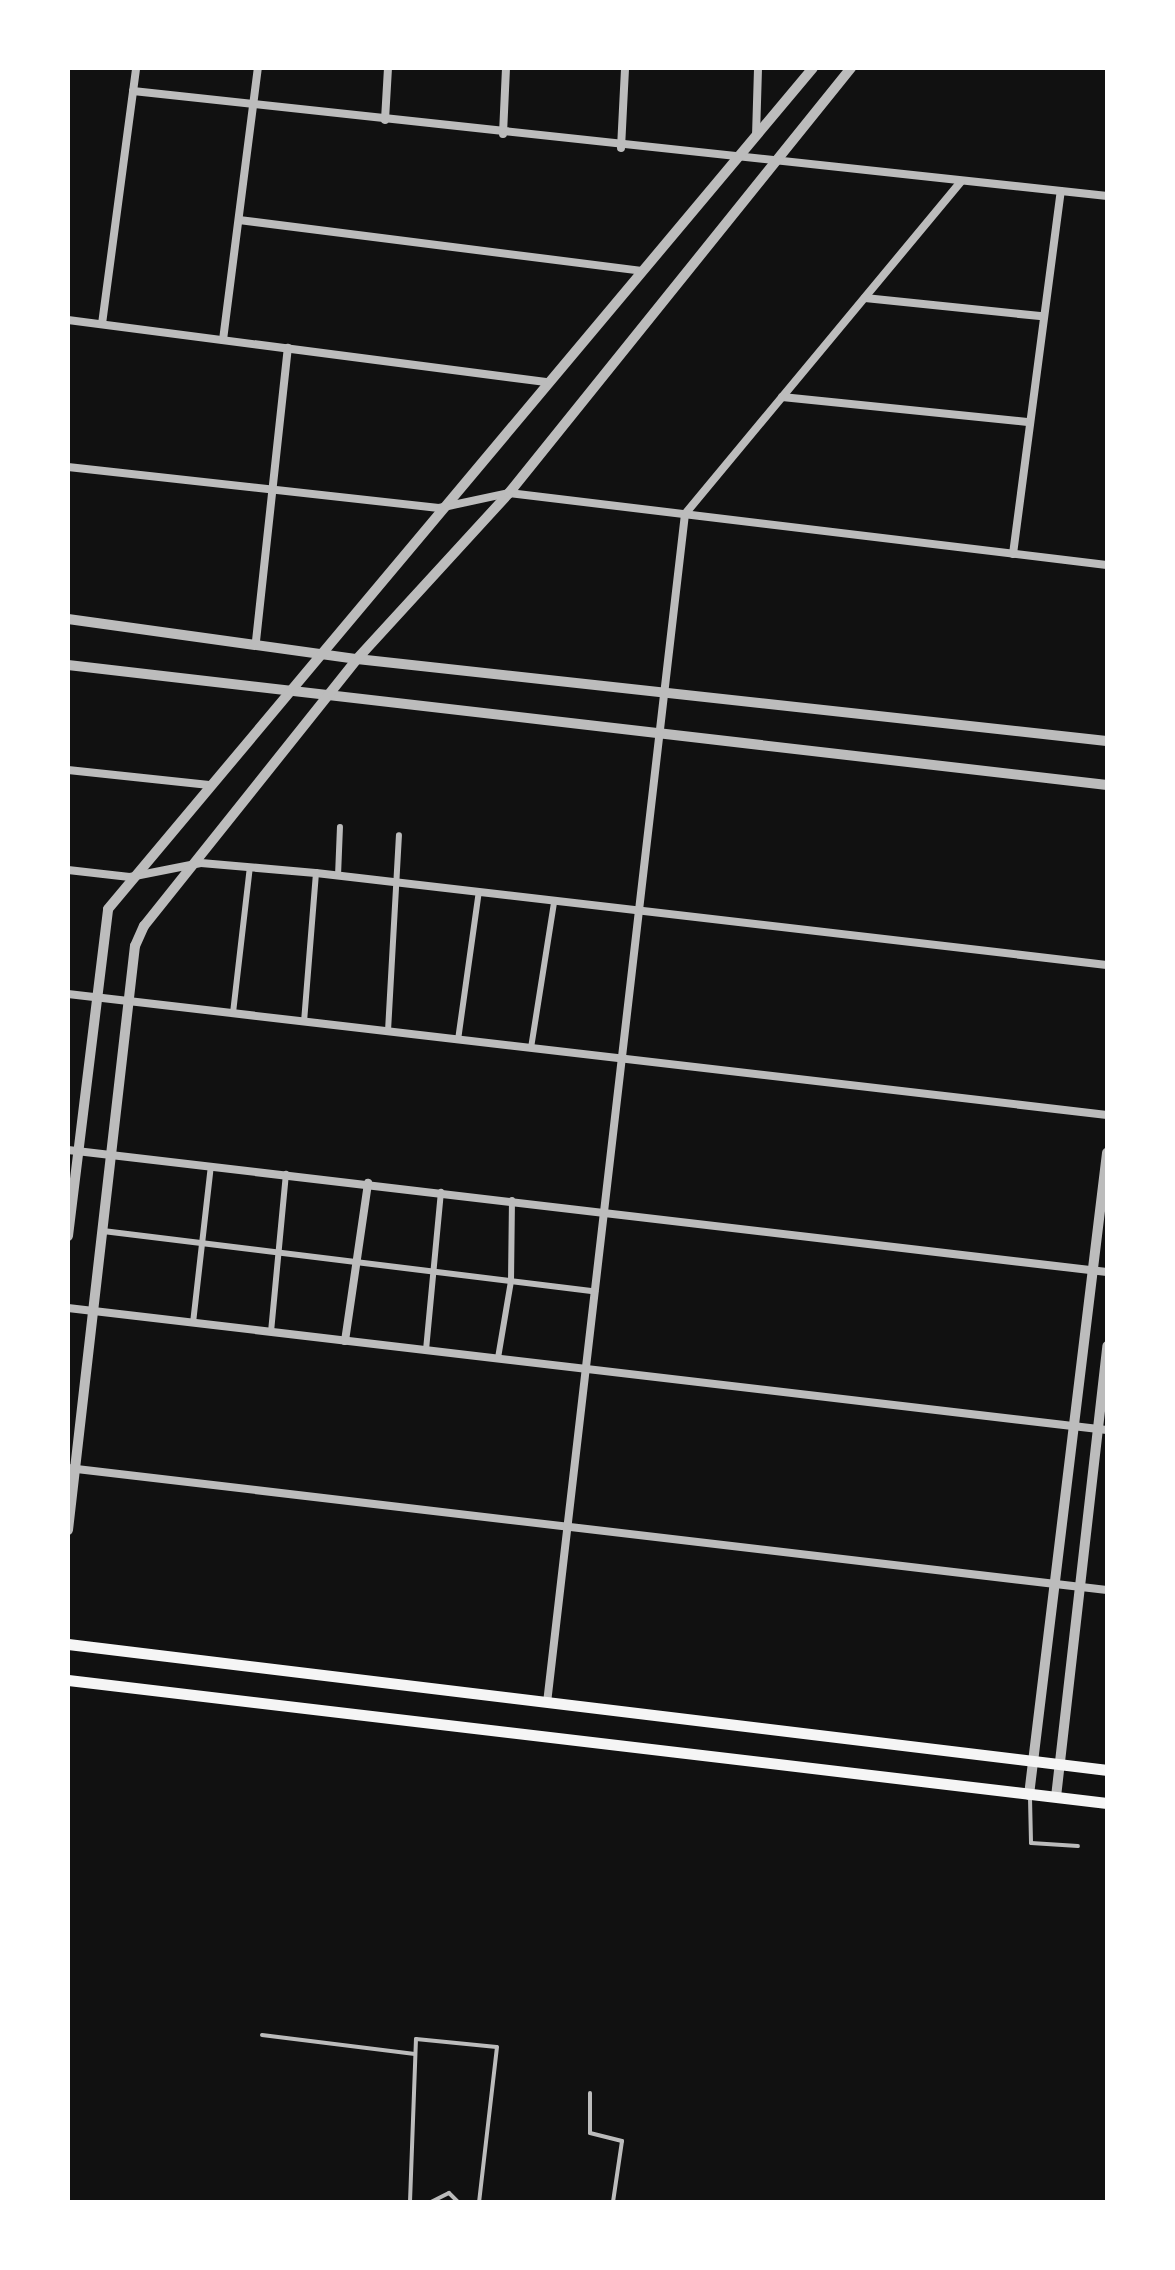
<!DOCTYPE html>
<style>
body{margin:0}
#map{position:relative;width:1175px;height:2270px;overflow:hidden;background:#111;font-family:"Alegreya Sans",sans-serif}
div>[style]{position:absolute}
.service>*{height:4px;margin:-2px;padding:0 2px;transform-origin:2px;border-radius:2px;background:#bcbcbc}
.pedestrian>*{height:6px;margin:-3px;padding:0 3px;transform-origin:3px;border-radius:3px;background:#bcbcbc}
.minor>*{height:8px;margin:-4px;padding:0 4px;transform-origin:4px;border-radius:4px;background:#bcbcbc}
.tertiary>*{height:10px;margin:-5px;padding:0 5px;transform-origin:5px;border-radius:5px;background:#bcbcbc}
.secondary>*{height:11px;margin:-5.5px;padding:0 5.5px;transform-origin:5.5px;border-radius:5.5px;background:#f5f5f5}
span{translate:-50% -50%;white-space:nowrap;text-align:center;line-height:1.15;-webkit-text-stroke:7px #fff;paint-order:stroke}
.frame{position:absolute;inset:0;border:70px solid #fff;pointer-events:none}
</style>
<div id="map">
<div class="service">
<i style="left:1030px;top:1798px;width:45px;rotate:88.7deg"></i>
<i style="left:1031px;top:1843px;width:47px;rotate:3.7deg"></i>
<i style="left:262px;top:2035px;width:154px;rotate:7.1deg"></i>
<i style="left:590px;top:2093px;width:40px;rotate:90deg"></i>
<i style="left:590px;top:2133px;width:33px;rotate:14deg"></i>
<i style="left:622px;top:2141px;width:62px;rotate:98.4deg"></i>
<i style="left:410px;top:2202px;width:163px;rotate:-87.9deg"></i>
<i style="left:416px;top:2039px;width:81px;rotate:5.6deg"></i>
<i style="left:497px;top:2047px;width:156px;rotate:96.6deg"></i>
<i style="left:431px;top:2202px;width:20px;rotate:-27deg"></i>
<i style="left:449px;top:2193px;width:13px;rotate:45deg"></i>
</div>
<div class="pedestrian">
<i style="left:338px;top:876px;width:49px;rotate:-87.7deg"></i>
<i style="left:233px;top:1013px;width:147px;rotate:-83.4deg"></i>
<i style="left:304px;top:1022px;width:149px;rotate:-85.4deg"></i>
<i style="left:388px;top:1031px;width:196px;rotate:-86.8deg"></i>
<i style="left:458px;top:1040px;width:150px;rotate:-82deg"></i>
<i style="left:531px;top:1048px;width:147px;rotate:-81deg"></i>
<i style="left:103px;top:1231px;width:496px;rotate:7deg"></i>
<i style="left:193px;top:1323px;width:158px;rotate:-83.5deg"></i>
<i style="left:271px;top:1332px;width:159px;rotate:-84.6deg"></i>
<i style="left:426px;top:1350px;width:159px;rotate:-84.6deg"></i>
<i style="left:498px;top:1358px;width:78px;rotate:-80.4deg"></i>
<i style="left:511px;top:1281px;width:81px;rotate:-89.3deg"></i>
</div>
<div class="minor">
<i style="left:133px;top:91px;width:980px;rotate:6.15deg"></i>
<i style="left:385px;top:120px;width:52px;rotate:-86.7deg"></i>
<i style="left:503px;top:134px;width:66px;rotate:-87.4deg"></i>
<i style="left:756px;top:136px;width:68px;rotate:-88.3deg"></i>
<i style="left:621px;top:148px;width:80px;rotate:-87.1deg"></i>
<i style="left:239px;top:220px;width:404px;rotate:7.2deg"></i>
<i style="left:865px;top:298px;width:176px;rotate:5.9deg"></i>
<i style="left:68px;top:320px;width:482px;rotate:7.4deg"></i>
<i style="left:102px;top:324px;width:258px;rotate:-82.4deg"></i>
<i style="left:223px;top:340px;width:274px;rotate:-82.7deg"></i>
<i style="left:782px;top:397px;width:249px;rotate:5.8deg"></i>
<i style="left:68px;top:467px;width:373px;rotate:6.3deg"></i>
<i style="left:439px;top:508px;width:72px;rotate:-12.1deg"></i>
<i style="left:509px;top:493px;width:602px;rotate:6.87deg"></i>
<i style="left:1013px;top:554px;width:366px;rotate:-82.5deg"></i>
<i style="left:256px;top:641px;width:295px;rotate:-83.8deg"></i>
<i style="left:68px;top:770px;width:142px;rotate:6.1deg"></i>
<i style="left:68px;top:870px;width:62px;rotate:6.4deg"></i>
<i style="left:130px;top:877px;width:72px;rotate:-11.2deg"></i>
<i style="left:201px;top:863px;width:115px;rotate:5deg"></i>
<i style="left:316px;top:873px;width:796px;rotate:6.63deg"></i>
<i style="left:68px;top:994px;width:1046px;rotate:6.64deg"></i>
<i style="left:68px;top:1150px;width:1046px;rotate:6.7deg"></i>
<i style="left:68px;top:1308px;width:1046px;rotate:6.7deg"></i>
<i style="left:345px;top:1341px;width:160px;rotate:-81.7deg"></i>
<i style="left:68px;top:1468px;width:1046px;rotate:6.7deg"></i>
<i style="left:547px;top:1703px;width:1197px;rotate:-83.38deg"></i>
<i style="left:685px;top:514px;width:432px;rotate:-50.3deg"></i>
</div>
<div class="tertiary">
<i style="left:68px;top:619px;width:292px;rotate:7.9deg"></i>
<i style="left:357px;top:659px;width:754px;rotate:6.24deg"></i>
<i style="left:68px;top:665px;width:1046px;rotate:6.59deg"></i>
<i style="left:68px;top:1236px;width:329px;rotate:-83deg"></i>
<i style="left:108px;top:909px;width:1097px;rotate:-50.03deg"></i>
<i style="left:68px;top:1530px;width:588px;rotate:-83.46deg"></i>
<i style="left:135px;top:946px;width:22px;rotate:-66deg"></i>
<i style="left:144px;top:926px;width:342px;rotate:-51.4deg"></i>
<i style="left:357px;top:659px;width:225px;rotate:-47.5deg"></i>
<i style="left:509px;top:493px;width:546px;rotate:-51.18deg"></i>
<i style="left:1029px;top:1795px;width:647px;rotate:-83.07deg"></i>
<i style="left:1056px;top:1797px;width:454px;rotate:-83.5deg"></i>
</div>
<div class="secondary">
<i style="left:68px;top:1644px;width:1047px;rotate:6.91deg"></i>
<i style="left:68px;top:1680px;width:1046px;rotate:6.75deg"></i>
</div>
<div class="frame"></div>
</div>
